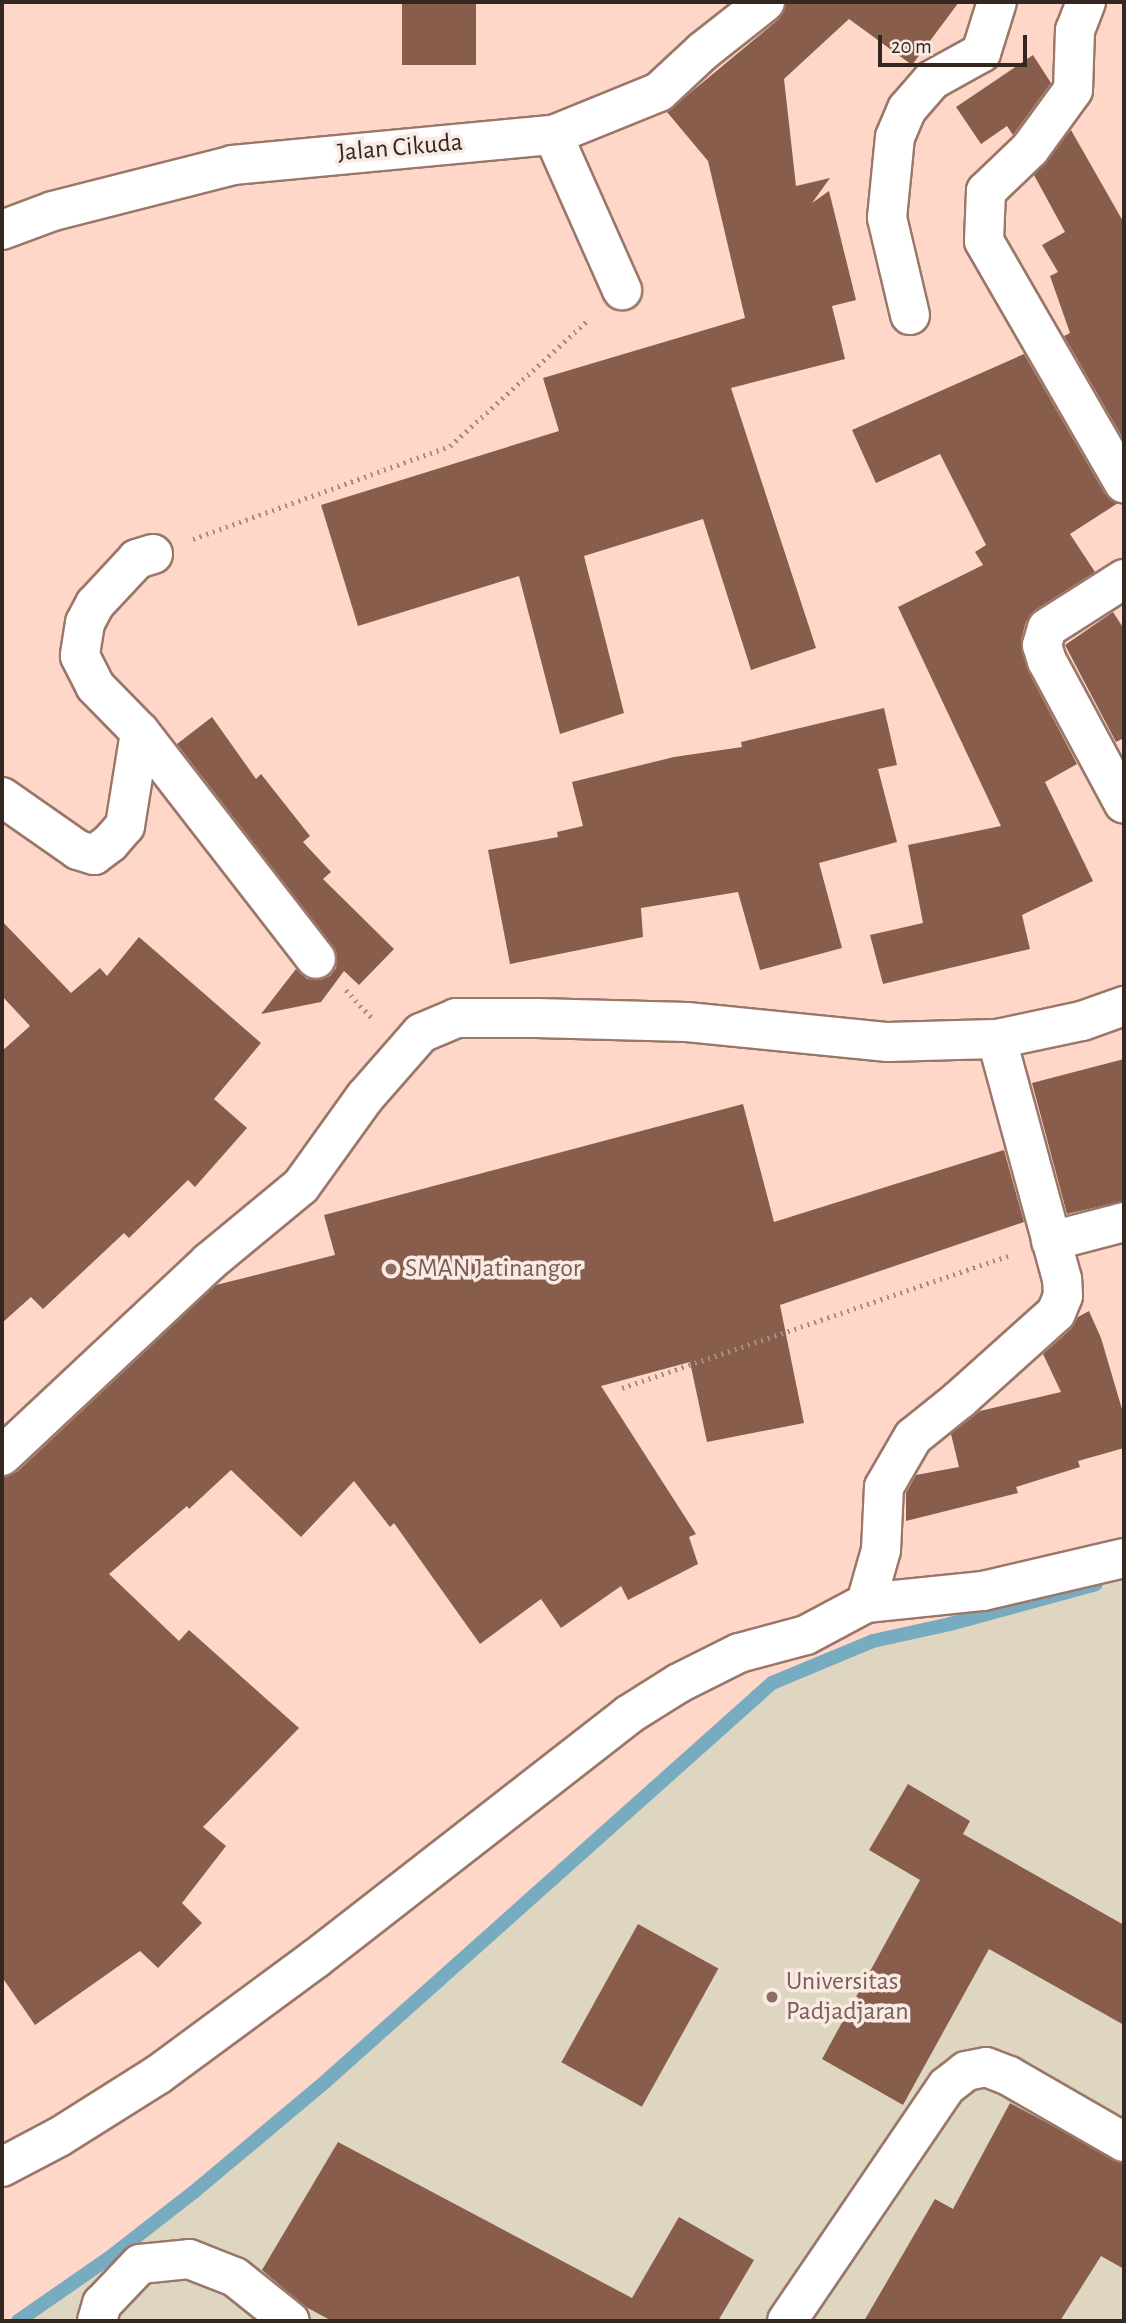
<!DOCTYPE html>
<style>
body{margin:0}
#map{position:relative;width:1126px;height:2323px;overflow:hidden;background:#fed7c8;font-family:"Alegreya Sans",sans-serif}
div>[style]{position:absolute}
.education>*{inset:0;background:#dfd6c1}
.stream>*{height:14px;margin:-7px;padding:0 7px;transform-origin:7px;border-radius:7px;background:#77abc0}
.building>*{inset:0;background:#885d4c;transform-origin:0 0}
.path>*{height:4.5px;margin-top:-2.25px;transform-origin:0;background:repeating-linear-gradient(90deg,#a98c81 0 2px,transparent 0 7px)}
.roads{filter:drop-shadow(2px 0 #9a7769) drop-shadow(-2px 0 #9a7769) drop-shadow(0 2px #9a7769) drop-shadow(0 -2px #9a7769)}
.minor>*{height:38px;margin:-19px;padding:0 19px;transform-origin:19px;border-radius:19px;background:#fff}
.dots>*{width:19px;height:19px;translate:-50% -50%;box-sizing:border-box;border:4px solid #faeae4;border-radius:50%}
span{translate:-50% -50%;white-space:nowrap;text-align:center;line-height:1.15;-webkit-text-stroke:7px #faeae4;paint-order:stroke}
.street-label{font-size:26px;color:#342620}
.education-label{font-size:26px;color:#785e54}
.left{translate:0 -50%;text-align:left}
.frame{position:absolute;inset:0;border:4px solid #342620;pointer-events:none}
.scale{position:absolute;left:878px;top:35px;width:149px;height:32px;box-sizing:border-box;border:4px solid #342620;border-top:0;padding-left:9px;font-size:21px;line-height:24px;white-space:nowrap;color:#342620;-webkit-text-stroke:5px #faeae4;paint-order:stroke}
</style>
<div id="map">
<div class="education">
<i style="clip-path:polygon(1124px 1577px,1124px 2321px,18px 2321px,109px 2258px,195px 2191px,326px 2081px,772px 1683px,873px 1641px,950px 1624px)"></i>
</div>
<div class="stream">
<i style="left:18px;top:2321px;width:111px;rotate:-34.7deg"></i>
<i style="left:109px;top:2258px;width:109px;rotate:-37.9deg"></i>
<i style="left:195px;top:2191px;width:171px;rotate:-40deg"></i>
<i style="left:326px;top:2081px;width:598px;rotate:-41.74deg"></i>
<i style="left:772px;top:1683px;width:109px;rotate:-22.6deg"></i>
<i style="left:873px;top:1641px;width:79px;rotate:-12.4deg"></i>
<i style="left:950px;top:1624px;width:151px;rotate:-15.3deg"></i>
</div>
<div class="building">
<i style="left:402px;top:2px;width:74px;height:63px"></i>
<i style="clip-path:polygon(786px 2px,959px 2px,912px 65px,849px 19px,784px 79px,796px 186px,830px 178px,812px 203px,829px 191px,856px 300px,832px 306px,845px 359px,731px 388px,816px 648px,751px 670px,703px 519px,584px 556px,624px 713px,560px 734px,519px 576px,358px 626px,321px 505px,559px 431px,543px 378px,745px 318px,708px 161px,667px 112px,779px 19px)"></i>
<i style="clip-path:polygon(1033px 55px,1051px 83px,1013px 135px,1007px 126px,981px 144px,956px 107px)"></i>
<i style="clip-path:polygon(1071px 130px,1124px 223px,1124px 440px,1064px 336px,1070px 333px,1050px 276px,1058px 272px,1042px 245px,1065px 232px,1034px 175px)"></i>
<i style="clip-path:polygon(1024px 354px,1105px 494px,1118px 503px,1070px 534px,1095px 572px,1035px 610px,1026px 622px,1021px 640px,1028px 671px,1077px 764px,1045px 782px,1093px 881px,1022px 915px,1030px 949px,883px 984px,870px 935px,923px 923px,908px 845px,1001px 826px,898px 607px,983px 565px,975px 552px,986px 545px,940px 454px,876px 483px,852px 430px)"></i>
<i style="clip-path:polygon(1113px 612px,1124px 629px,1124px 738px,1116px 742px,1065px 645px)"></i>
<i style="clip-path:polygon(884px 708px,897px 765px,878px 769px,897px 842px,819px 863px,842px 948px,760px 970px,738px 892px,641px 908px,643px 937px,510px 964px,488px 850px,558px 837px,557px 832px,583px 826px,572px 782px,674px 757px,742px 747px,741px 742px)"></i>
<i style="clip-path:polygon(212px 717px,256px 779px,261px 774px,310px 836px,303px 842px,331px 872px,323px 879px,394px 949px,359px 985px,344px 971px,321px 1002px,261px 1014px,296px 969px,307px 979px,320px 980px,330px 976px,336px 968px,337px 955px,333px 946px,177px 744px)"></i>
<i style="clip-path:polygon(2px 921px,71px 993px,100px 968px,107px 976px,139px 937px,261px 1043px,214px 1099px,247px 1128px,195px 1187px,188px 1180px,129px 1238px,124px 1233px,43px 1309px,31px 1297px,2px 1323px,2px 1051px,30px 1026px,2px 996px)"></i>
<i style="clip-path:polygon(1124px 1059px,1124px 1201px,1067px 1214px,1032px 1083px)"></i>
<i style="clip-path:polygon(743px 1104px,774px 1222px,1004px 1150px,1024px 1222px,780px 1305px,804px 1423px,707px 1442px,690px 1362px,601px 1386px,696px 1534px,689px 1537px,698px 1564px,628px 1600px,621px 1586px,561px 1628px,541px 1599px,480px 1644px,394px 1523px,390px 1527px,354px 1481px,301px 1537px,231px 1470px,189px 1509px,187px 1506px,109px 1574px,179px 1641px,189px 1630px,299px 1728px,203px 1827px,226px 1846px,182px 1903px,202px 1923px,158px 1968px,140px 1951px,35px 2025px,2px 1977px,2px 1477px,17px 1472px,216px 1285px,335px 1255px,324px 1215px)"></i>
<i style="clip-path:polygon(1089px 1311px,1101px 1338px,1124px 1416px,1124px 1448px,1078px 1461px,1080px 1467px,1016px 1487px,1018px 1493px,906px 1521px,906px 1493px,916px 1475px,959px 1467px,951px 1434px,980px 1411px,1061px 1392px,1043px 1354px,1071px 1329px,1078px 1317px)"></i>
<i style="clip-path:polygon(908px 1784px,970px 1821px,963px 1834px,1124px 1925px,1124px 2025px,989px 1949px,903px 2105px,822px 2059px,920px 1880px,869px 1850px)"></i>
<i style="left:638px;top:1924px;width:92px;height:158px;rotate:29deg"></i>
<i style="clip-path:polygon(1010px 2103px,1124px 2164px,1124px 2269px,1101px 2256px,1060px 2321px,864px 2321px,935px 2199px,953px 2209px)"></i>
<i style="clip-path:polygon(338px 2142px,632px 2298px,679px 2217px,754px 2260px,718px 2321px,332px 2321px,306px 2307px,262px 2270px)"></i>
</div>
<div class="path">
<i style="left:193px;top:539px;width:273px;rotate:-19.9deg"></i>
<i style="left:450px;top:446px;width:187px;rotate:-42.4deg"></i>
<i style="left:346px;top:990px;width:40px;rotate:47deg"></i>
<i style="left:622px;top:1388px;width:411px;rotate:-18.9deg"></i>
</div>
<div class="roads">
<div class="minor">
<i style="left:1086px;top:2px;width:30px;rotate:111deg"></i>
<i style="left:1075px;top:30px;width:60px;rotate:91.9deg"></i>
<i style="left:1073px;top:90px;width:73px;rotate:126.1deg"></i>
<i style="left:1030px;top:149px;width:61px;rotate:136.3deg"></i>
<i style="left:986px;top:191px;width:50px;rotate:92.3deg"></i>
<i style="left:984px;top:241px;width:280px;rotate:60deg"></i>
<i style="left:553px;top:135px;width:170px;rotate:66deg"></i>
<i style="left:2px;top:230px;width:54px;rotate:-20.4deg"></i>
<i style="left:53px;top:211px;width:186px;rotate:-14.3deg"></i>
<i style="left:233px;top:165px;width:321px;rotate:-5.4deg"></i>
<i style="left:553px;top:135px;width:114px;rotate:-22.1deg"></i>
<i style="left:659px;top:92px;width:60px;rotate:-43deg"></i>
<i style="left:703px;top:51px;width:79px;rotate:-38.3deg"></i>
<i style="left:910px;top:315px;width:100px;rotate:-103.3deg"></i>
<i style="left:887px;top:218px;width:81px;rotate:-84.4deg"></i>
<i style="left:895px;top:137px;width:30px;rotate:-67deg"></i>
<i style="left:907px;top:109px;width:38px;rotate:-49deg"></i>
<i style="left:932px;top:80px;width:56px;rotate:-28.9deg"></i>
<i style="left:981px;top:53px;width:53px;rotate:-72.6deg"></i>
<i style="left:153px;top:554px;width:17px;rotate:163deg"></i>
<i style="left:137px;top:559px;width:62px;rotate:133deg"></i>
<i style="left:95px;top:604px;width:21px;rotate:118deg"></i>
<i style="left:85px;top:623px;width:33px;rotate:99deg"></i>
<i style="left:80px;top:656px;width:34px;rotate:63deg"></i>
<i style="left:95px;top:686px;width:64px;rotate:45.6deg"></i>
<i style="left:140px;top:732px;width:287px;rotate:52.2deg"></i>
<i style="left:1124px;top:579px;width:91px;rotate:147.5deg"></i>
<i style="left:1047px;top:628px;width:18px;rotate:106deg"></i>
<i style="left:1042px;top:645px;width:17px;rotate:73deg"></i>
<i style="left:1047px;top:661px;width:162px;rotate:61.7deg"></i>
<i style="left:2px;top:797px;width:93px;rotate:34.9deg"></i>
<i style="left:78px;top:850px;width:17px;rotate:17deg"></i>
<i style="left:94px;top:855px;width:20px;rotate:-37deg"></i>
<i style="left:110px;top:843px;width:23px;rotate:-49deg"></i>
<i style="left:125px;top:826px;width:95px;rotate:-80.9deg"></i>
<i style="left:1051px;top:1241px;width:75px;rotate:-14.6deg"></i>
<i style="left:2px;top:1456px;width:284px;rotate:-43.1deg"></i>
<i style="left:209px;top:1262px;width:119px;rotate:-39.6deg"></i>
<i style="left:301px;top:1186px;width:110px;rotate:-54.3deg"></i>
<i style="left:365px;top:1097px;width:85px;rotate:-48.8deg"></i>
<i style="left:421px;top:1033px;width:38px;rotate:-23deg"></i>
<i style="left:456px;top:1018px;width:80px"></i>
<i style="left:536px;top:1018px;width:151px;rotate:1.5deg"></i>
<i style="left:687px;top:1022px;width:202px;rotate:5.7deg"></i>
<i style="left:888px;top:1042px;width:109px;rotate:-1.6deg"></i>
<i style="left:997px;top:1039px;width:87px;rotate:-12deg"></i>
<i style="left:1082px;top:1021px;width:45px;rotate:-19.7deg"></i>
<i style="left:866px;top:1603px;width:55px;rotate:-74.2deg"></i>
<i style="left:881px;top:1550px;width:63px;rotate:-87.3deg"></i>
<i style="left:884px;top:1487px;width:58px;rotate:-59.9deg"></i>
<i style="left:913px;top:1437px;width:59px;rotate:-38.8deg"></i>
<i style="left:959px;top:1400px;width:130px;rotate:-41.9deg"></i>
<i style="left:1056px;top:1313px;width:18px;rotate:-68deg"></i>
<i style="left:1063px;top:1296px;width:17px;rotate:-93deg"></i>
<i style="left:1062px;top:1279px;width:249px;rotate:-105.2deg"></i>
<i style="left:2px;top:2167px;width:64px;rotate:-27.8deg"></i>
<i style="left:59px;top:2137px;width:118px;rotate:-32.2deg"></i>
<i style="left:159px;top:2074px;width:194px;rotate:-36.4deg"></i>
<i style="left:315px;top:1959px;width:397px;rotate:-37.9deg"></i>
<i style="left:628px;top:1715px;width:60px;rotate:-32.1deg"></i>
<i style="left:679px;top:1683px;width:67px;rotate:-26.6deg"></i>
<i style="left:739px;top:1653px;width:69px;rotate:-15deg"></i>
<i style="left:806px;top:1635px;width:68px;rotate:-28.1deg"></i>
<i style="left:866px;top:1603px;width:118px;rotate:-5.9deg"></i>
<i style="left:983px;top:1591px;width:145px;rotate:-13.2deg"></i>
<i style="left:97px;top:2321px;width:18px;rotate:-74deg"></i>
<i style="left:102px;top:2304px;width:55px;rotate:-46.5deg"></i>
<i style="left:140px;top:2264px;width:49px;rotate:-5.8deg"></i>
<i style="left:189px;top:2259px;width:49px;rotate:21.4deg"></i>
<i style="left:235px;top:2277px;width:70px;rotate:38.7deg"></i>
<i style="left:787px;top:2321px;width:284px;rotate:-55.8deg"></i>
<i style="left:947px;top:2086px;width:24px;rotate:-38deg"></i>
<i style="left:966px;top:2071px;width:20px;rotate:-11deg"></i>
<i style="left:986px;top:2067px;width:25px;rotate:21deg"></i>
<i style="left:1009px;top:2076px;width:133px;rotate:29.9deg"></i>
</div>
</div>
<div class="dots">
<i style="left:391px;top:1269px;background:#8d6e63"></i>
<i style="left:772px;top:1997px;background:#8d6e63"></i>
</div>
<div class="street-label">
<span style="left:400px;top:148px;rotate:-5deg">Jalan Cikuda</span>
</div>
<div class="education-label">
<span class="left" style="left:405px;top:1269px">SMAN Jatinangor</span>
<span class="left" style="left:786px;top:1997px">Universitas<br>Padjadjaran</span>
</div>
<div class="frame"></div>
<div class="scale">20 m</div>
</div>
